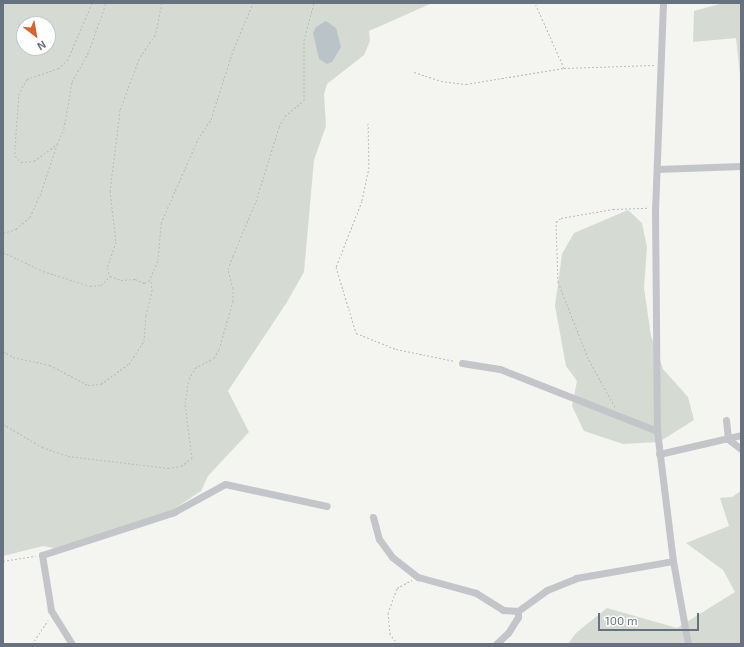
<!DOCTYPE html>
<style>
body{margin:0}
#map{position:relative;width:744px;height:647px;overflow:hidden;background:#f4f4f1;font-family:"Exo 2",sans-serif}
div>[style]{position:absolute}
.green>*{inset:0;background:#d5dbd2}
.water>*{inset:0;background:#bac3c8}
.path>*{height:1px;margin-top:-0.5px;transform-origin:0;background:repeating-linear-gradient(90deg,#babcbe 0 2px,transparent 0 4px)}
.minor>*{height:7px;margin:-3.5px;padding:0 3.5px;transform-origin:3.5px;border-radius:3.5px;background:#c3c5c9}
span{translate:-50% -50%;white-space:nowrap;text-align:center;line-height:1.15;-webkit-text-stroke:4px #fff;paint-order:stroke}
.frame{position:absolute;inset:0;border:4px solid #667280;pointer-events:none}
.north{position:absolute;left:16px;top:16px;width:40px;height:40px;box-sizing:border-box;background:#fff;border:1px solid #c2c7cc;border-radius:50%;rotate:149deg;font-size:11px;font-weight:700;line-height:16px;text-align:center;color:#667280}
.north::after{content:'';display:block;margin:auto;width:14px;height:18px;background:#d56430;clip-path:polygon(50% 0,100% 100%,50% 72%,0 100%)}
.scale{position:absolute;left:598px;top:613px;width:101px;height:18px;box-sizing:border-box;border:2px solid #667280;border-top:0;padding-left:5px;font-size:12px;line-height:14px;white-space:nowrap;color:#667280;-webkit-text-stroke:3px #fff;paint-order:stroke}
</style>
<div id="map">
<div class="green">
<i style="clip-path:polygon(evenodd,3px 3px,440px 3px,430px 4px,369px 31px,370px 41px,364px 55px,327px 84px,324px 94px,326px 126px,314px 160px,304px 272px,287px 302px,228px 391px,249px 432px,208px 476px,201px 491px,171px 511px,59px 549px,43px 546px,3px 556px,3px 3px,24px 24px,48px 24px,48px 48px,24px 48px,24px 24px)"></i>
<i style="clip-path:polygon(723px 3px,741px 3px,741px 84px,736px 38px,693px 42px,694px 11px)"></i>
<i style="clip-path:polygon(628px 210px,642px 223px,647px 247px,644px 288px,651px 336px,663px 369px,688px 397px,694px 420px,659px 442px,623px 444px,584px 431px,572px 406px,577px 381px,566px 366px,555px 306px,562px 254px,574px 233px)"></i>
<i style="clip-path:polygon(741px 491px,741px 644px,568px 644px,576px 633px,607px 608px,677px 628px,735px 592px,723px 570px,686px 543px,729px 526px,720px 498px,732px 497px)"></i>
</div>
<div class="water">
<i style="clip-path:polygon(326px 21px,336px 28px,341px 47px,332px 62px,327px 64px,319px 59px,313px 33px,316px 27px)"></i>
</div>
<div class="path">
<i style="left:92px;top:3px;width:61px;rotate:113.2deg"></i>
<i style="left:68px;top:59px;width:13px;rotate:135deg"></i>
<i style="left:59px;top:68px;width:34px;rotate:161deg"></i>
<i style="left:27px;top:79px;width:16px;rotate:120deg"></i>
<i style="left:19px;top:93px;width:55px;rotate:94.2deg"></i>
<i style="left:15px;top:148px;width:8px;rotate:90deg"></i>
<i style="left:15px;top:156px;width:8px;rotate:45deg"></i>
<i style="left:21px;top:162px;width:13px;rotate:-4deg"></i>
<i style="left:34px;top:161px;width:29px;rotate:-36deg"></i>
<i style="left:57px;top:144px;width:17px;rotate:-66deg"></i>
<i style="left:64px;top:128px;width:47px;rotate:-80.1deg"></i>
<i style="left:72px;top:82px;width:35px;rotate:-61deg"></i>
<i style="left:89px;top:51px;width:51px;rotate:-70.5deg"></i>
<i style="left:162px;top:3px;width:33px;rotate:102deg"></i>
<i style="left:155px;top:35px;width:29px;rotate:124deg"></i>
<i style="left:139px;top:59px;width:54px;rotate:110.4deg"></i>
<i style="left:120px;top:110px;width:82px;rotate:97deg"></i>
<i style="left:110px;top:191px;width:51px;rotate:83.3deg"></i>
<i style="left:116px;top:242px;width:28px;rotate:109deg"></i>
<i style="left:107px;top:268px;width:9px;rotate:69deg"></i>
<i style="left:110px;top:276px;width:12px;rotate:20deg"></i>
<i style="left:121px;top:280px;width:14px;rotate:-4deg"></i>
<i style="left:135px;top:279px;width:10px;rotate:24deg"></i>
<i style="left:144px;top:283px;width:5px;rotate:-22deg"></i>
<i style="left:149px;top:281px;width:23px;rotate:-67deg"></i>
<i style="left:158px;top:260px;width:37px;rotate:-85deg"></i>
<i style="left:161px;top:223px;width:92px;rotate:-66.2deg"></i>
<i style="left:198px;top:139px;width:24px;rotate:-57deg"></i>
<i style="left:211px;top:119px;width:75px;rotate:-72.1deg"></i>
<i style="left:234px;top:48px;width:49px;rotate:-67.1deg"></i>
<i style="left:564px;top:68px;width:90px;rotate:-1.9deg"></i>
<i style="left:414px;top:72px;width:28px;rotate:18deg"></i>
<i style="left:441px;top:81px;width:25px;rotate:7deg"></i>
<i style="left:466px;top:84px;width:99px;rotate:-9.3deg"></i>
<i style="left:564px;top:68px;width:71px;rotate:-114deg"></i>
<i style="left:368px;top:123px;width:44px;rotate:88.7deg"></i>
<i style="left:369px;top:167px;width:35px;rotate:102deg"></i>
<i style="left:362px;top:201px;width:71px;rotate:111.5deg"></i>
<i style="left:336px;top:267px;width:69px;rotate:73.1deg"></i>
<i style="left:356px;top:333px;width:43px;rotate:21.8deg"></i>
<i style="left:396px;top:349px;width:60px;rotate:11.5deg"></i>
<i style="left:3px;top:233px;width:14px;rotate:-17deg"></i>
<i style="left:16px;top:229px;width:18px;rotate:-41deg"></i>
<i style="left:30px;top:217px;width:24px;rotate:-66deg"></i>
<i style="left:40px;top:195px;width:53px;rotate:-71.2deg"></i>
<i style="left:3px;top:252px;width:44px;rotate:25.4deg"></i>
<i style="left:43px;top:271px;width:49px;rotate:17.7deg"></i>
<i style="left:90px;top:286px;width:11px;rotate:-5deg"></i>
<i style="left:101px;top:285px;width:13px;rotate:-45deg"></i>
<i style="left:3px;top:351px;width:12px;rotate:31deg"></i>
<i style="left:13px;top:357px;width:38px;rotate:12deg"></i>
<i style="left:50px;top:365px;width:43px;rotate:27.8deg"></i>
<i style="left:88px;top:385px;width:13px;rotate:-4deg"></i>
<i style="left:101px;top:384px;width:34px;rotate:-36deg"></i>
<i style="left:129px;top:364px;width:27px;rotate:-57deg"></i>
<i style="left:144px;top:341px;width:26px;rotate:-86deg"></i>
<i style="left:146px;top:315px;width:25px;rotate:-76deg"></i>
<i style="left:152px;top:291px;width:12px;rotate:-95deg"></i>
<i style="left:615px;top:407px;width:56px;rotate:-118.9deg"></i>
<i style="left:588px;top:358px;width:82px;rotate:-111.5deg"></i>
<i style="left:558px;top:282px;width:60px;rotate:-91.9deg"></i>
<i style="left:556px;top:222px;width:6px;rotate:-39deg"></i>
<i style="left:561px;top:218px;width:53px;rotate:-9.8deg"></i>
<i style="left:613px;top:209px;width:36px;rotate:-2deg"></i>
<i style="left:3px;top:424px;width:45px;rotate:30.5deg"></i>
<i style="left:42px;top:447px;width:28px;rotate:19deg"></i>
<i style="left:68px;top:456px;width:101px;rotate:6.8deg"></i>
<i style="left:168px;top:468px;width:13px;rotate:-9deg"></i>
<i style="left:181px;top:466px;width:14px;rotate:-36deg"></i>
<i style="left:192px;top:458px;width:55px;rotate:-97.3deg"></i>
<i style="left:185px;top:403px;width:24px;rotate:-81deg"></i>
<i style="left:189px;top:379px;width:13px;rotate:-61deg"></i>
<i style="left:195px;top:368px;width:21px;rotate:-28deg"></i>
<i style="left:214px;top:358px;width:10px;rotate:-61deg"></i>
<i style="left:219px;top:349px;width:50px;rotate:-73.7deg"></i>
<i style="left:233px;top:301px;width:13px;rotate:-90deg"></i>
<i style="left:233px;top:288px;width:20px;rotate:-105deg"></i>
<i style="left:228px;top:269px;width:14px;rotate:-69deg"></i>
<i style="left:233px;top:256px;width:60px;rotate:-67.3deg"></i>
<i style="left:256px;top:201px;width:77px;rotate:-72.7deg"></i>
<i style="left:279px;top:127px;width:13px;rotate:-61deg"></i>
<i style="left:285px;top:116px;width:25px;rotate:-40deg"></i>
<i style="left:304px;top:100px;width:60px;rotate:-90deg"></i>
<i style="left:304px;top:40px;width:38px;rotate:-75deg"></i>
<i style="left:3px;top:561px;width:33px;rotate:-9deg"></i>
<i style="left:32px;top:644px;width:29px;rotate:-56deg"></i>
<i style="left:398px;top:644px;width:13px;rotate:-129deg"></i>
<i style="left:390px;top:634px;width:21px;rotate:-95deg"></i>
<i style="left:388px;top:613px;width:27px;rotate:-70deg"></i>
<i style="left:397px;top:588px;width:17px;rotate:-28deg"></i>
</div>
<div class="minor">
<i style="left:663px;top:3px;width:205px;rotate:92.2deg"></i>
<i style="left:655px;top:208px;width:223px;rotate:89.5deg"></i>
<i style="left:657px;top:431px;width:131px;rotate:83deg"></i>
<i style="left:673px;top:561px;width:84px;rotate:79.8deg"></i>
<i style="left:657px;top:169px;width:84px;rotate:-2deg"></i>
<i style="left:462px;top:363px;width:38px;rotate:9deg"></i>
<i style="left:500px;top:369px;width:169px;rotate:21.5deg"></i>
<i style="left:726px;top:420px;width:19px;rotate:84deg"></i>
<i style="left:728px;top:439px;width:16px;rotate:38deg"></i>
<i style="left:659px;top:454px;width:84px;rotate:-13deg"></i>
<i style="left:373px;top:517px;width:23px;rotate:75deg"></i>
<i style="left:379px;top:539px;width:22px;rotate:54deg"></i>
<i style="left:392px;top:557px;width:33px;rotate:38deg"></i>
<i style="left:418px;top:577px;width:60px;rotate:15.4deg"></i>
<i style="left:476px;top:593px;width:32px;rotate:32deg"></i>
<i style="left:503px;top:610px;width:15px;rotate:4deg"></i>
<i style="left:518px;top:611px;width:36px;rotate:-36deg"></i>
<i style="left:547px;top:590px;width:31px;rotate:-22deg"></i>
<i style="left:576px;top:578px;width:98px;rotate:-9.9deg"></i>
<i style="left:72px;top:644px;width:40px;rotate:-122deg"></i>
<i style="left:51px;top:610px;width:56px;rotate:-99.3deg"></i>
<i style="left:42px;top:555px;width:139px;rotate:-18deg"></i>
<i style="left:174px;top:512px;width:58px;rotate:-28.8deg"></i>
<i style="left:225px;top:484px;width:104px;rotate:12.2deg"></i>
<i style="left:496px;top:644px;width:16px;rotate:-43deg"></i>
<i style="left:508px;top:633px;width:19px;rotate:-58deg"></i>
<i style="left:518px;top:617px;width:6px;rotate:-90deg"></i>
</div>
<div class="frame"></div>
<div class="north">N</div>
<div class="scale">100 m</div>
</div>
